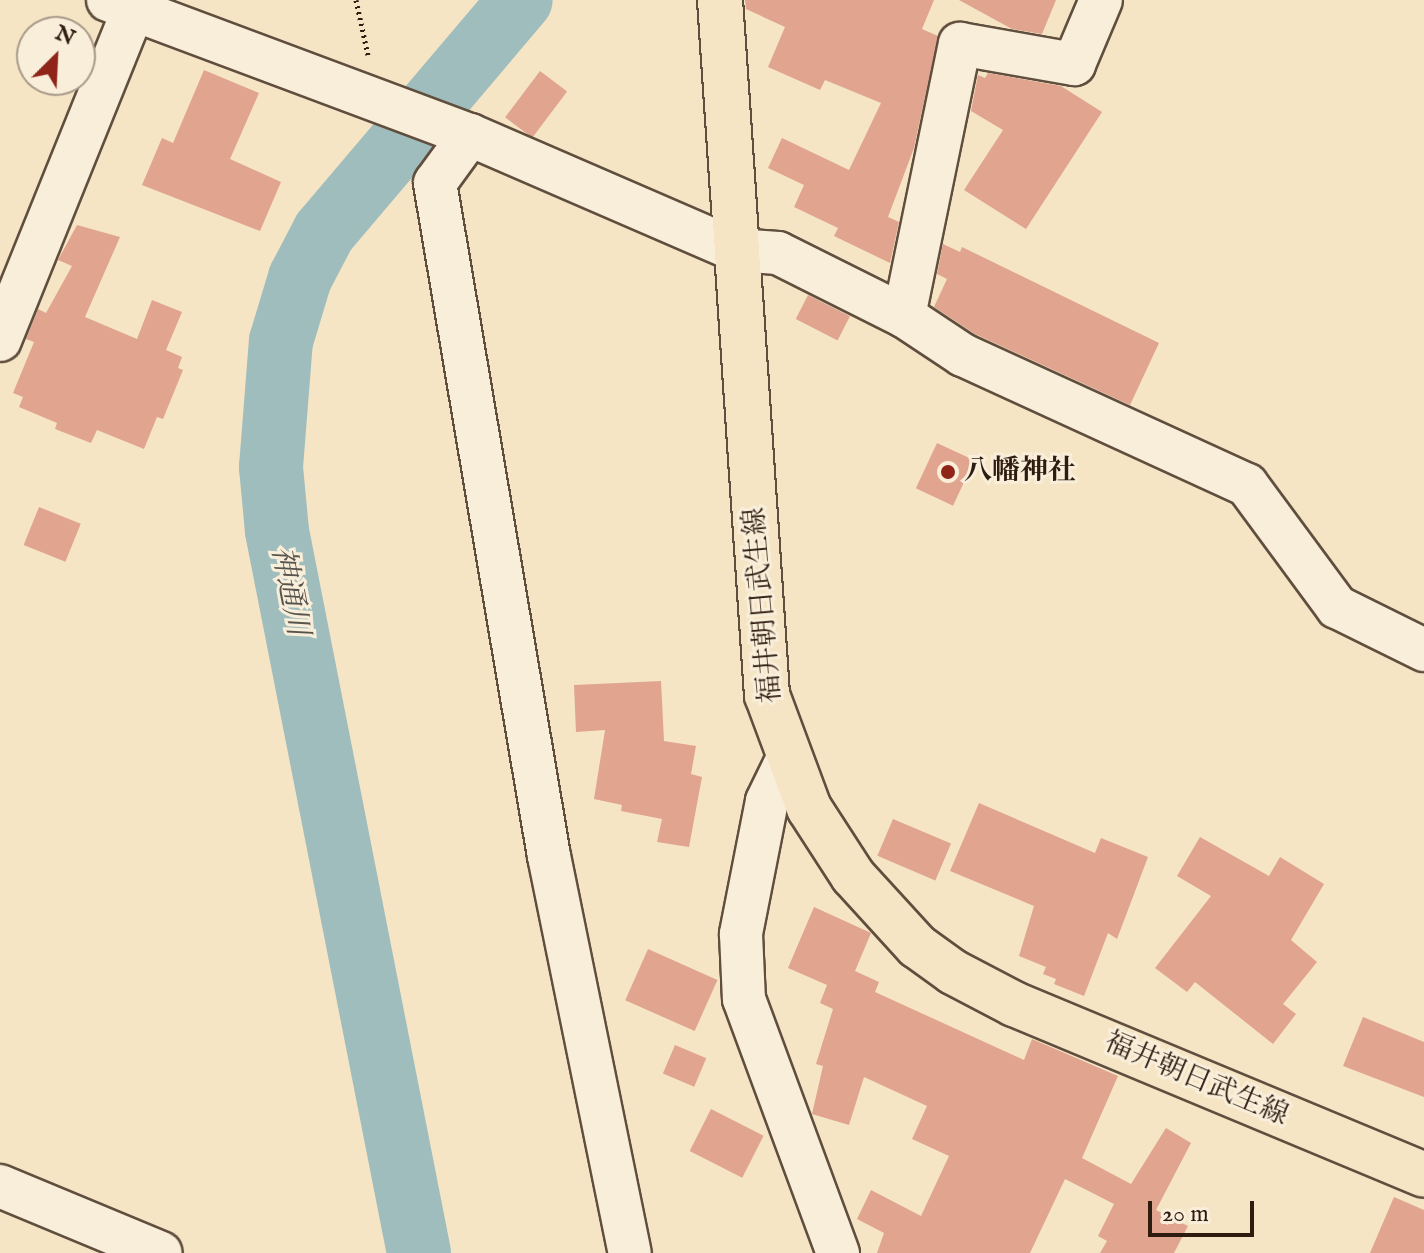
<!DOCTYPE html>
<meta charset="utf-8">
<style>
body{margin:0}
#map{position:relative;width:1424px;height:1253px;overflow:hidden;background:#f5e5c5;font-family:"IM FELL English","Noto Serif JP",serif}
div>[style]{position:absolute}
.river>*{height:64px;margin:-32px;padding:0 32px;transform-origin:32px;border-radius:32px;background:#a0bdbe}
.building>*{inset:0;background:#e0a48f;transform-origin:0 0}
.path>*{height:5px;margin-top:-2.5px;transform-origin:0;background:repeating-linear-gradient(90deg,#2f1c11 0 2px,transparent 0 6px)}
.roads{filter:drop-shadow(2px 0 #604e3e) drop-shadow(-2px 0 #604e3e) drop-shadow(0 2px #604e3e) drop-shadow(0 -2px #604e3e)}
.minor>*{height:42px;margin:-21px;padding:0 21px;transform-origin:21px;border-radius:21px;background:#f8eed9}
.major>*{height:44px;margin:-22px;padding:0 22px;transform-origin:22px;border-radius:22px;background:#f5e5c5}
.dots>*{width:22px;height:22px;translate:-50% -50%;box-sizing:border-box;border:4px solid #f8eed9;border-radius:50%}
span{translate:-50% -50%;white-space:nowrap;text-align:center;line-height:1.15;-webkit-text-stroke:6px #f8eed9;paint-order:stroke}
.poi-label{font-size:28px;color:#2f1c11;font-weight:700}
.left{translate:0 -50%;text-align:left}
.street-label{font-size:28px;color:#2f1c11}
.water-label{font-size:30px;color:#57544e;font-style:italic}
.north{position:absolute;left:16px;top:16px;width:80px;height:80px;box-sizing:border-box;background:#f8eed9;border:2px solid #a89a89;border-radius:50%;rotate:24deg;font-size:22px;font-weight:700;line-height:32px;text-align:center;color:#2f1c11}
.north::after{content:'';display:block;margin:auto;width:28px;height:36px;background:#8f2418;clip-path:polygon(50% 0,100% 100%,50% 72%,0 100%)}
.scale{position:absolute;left:1148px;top:1201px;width:106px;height:36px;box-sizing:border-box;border:4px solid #2f1c11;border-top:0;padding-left:10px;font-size:24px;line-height:28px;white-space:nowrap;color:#2f1c11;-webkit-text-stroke:6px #f8eed9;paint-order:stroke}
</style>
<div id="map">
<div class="river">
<i style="left:419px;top:1253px;width:736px;rotate:-101.13deg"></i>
<i style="left:277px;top:531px;width:64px;rotate:-95.4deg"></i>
<i style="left:271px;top:467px;width:126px;rotate:-85.5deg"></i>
<i style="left:281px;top:341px;width:66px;rotate:-73.2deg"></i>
<i style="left:300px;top:278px;width:52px;rotate:-62.4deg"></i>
<i style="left:324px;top:232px;width:304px;rotate:-49.7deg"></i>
</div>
<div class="building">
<i style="clip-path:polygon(745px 0,934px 0,922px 29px,938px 36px,914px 148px,888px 217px,899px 222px,890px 263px,834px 236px,838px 228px,794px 207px,804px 185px,768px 168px,782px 138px,849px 170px,881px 103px,825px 80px,820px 90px,768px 67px,785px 27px,746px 9px)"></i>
<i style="clip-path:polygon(959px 0,1056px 0,1042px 34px,1012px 29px)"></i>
<i style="clip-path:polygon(204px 70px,259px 93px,230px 159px,281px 182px,260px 231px,142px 185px,162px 138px,173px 143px)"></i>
<i style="left:540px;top:71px;width:34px;height:58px;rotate:37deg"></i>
<i style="clip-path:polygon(988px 73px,1061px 86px,1102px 112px,1026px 229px,964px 190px,1003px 130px,971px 111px,978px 75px,985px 78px)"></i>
<i style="clip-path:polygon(77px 225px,120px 237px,85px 317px,137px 339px,152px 300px,182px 312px,166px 350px,182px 357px,178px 368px,183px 370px,163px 419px,157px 417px,144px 449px,97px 430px,91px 443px,55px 429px,57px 423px,19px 407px,23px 397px,13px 393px,34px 342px,26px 339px,38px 309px,46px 313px,72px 266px,58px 260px)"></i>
<i style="clip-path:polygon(943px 244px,960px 252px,962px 247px,1159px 343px,1130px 405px,975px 334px,934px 307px,947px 279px,937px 274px)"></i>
<i style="left:808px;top:295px;width:47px;height:27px;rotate:27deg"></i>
<i style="left:937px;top:443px;width:41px;height:50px;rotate:25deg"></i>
<i style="left:39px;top:507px;width:45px;height:41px;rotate:22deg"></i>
<i style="clip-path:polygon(661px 681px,664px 741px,696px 746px,691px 774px,702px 777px,689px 847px,657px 842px,662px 819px,621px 811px,622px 805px,594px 799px,605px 730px,576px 732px,574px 685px)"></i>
<i style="clip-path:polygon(979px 803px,1095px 853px,1101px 838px,1148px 857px,1117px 939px,1108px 933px,1084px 996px,1054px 984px,1056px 979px,1043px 974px,1046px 967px,1019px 956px,1034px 906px,950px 871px)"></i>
<i style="left:893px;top:819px;width:63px;height:40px;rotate:23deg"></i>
<i style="clip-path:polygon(1200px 837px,1269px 876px,1280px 857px,1324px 884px,1291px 940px,1317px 962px,1283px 1004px,1296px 1014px,1273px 1044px,1195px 982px,1187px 992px,1155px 968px,1211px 896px,1177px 876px)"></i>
<i style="clip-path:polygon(814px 907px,871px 933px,855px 971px,879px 982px,875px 992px,1024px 1060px,1032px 1039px,1118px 1076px,1082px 1158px,1131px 1184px,1166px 1128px,1191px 1143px,1156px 1210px,1188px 1226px,1174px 1253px,1100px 1253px,1107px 1241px,1098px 1236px,1114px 1204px,1065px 1179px,1030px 1253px,877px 1253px,884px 1233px,857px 1219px,871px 1190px,921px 1216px,949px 1156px,912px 1139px,927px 1106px,864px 1077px,849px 1125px,812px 1114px,823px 1066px,816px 1064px,833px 1009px,820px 1003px,827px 985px,788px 968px)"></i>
<i style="left:648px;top:949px;width:76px;height:56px;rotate:24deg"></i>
<i style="clip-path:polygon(1363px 1017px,1424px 1042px,1424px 1097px,1343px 1066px)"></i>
<i style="left:675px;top:1045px;width:34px;height:31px;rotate:23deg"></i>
<i style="left:711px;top:1109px;width:59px;height:47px;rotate:27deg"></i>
<i style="clip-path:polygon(1394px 1197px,1424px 1210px,1424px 1253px,1370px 1253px)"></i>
</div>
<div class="path">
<i style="left:356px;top:0;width:56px;rotate:77.7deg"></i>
</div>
<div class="roads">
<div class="minor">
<i style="left:108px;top:0;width:386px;rotate:20.5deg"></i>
<i style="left:470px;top:135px;width:290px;rotate:23.4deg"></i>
<i style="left:736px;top:250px;width:42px;rotate:4.1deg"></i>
<i style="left:778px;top:253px;width:141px;rotate:26.6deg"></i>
<i style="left:904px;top:316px;width:71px;rotate:33.5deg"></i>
<i style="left:963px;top:355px;width:312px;rotate:24.6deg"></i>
<i style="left:1247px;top:485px;width:152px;rotate:53.6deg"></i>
<i style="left:1337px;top:607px;width:97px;rotate:26.3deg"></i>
<i style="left:470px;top:135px;width:59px;rotate:126.1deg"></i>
<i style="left:435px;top:183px;width:683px;rotate:80.39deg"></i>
<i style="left:549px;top:856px;width:405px;rotate:78.5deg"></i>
<i style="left:904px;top:316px;width:278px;rotate:-78.4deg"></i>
<i style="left:960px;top:44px;width:116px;rotate:10deg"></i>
<i style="left:1074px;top:64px;width:69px;rotate:-67.1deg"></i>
<i style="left:0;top:340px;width:356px;rotate:-68deg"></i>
<i style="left:788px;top:758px;width:48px;rotate:116deg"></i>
<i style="left:767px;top:801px;width:136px;rotate:101.1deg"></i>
<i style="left:741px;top:934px;width:65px;rotate:87.4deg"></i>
<i style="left:744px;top:999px;width:271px;rotate:69.7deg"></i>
<i style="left:0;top:1186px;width:174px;rotate:22.6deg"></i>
</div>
<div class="major">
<i style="left:720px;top:0;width:697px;rotate:86.13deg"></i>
<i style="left:767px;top:695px;width:121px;rotate:69.6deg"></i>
<i style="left:809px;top:808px;width:81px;rotate:57.1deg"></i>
<i style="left:853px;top:876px;width:95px;rotate:47.6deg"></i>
<i style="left:917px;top:946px;width:44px;rotate:35.8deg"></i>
<i style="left:953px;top:972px;width:69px;rotate:27.7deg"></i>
<i style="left:1014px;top:1004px;width:444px;rotate:22.6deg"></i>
</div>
</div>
<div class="dots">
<i style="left:948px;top:472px;background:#8f2418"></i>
</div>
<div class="poi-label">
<span class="left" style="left:964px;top:472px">八幡神社</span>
</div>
<div class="street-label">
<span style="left:764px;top:605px;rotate:-95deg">福井朝日武生線</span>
<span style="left:1196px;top:1080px;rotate:23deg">福井朝日武生線</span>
</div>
<div class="water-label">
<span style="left:289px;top:591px;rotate:79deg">神通川</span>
</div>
<div class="north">N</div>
<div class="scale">20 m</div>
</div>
